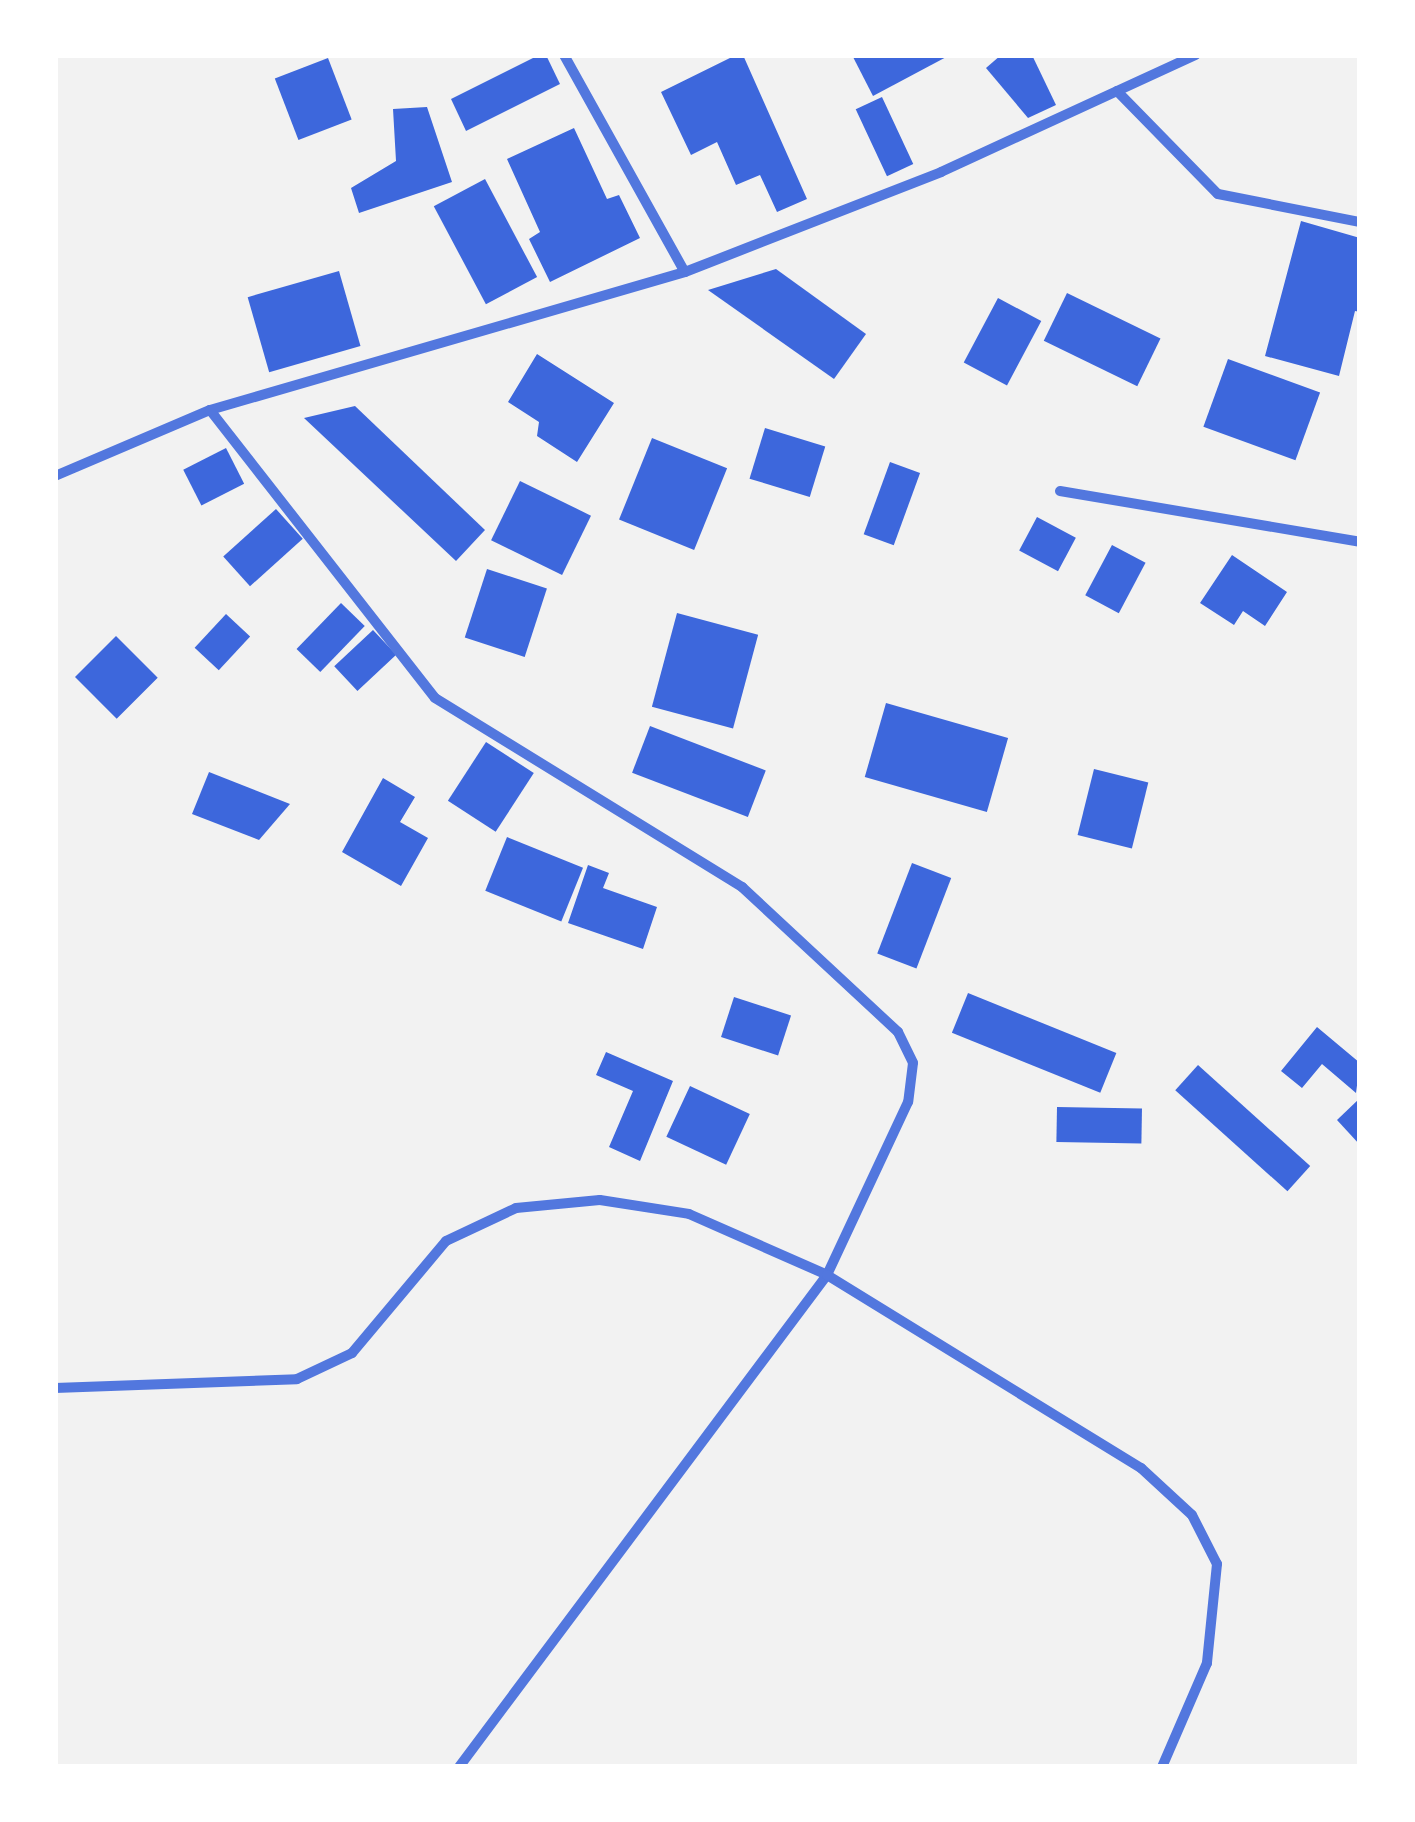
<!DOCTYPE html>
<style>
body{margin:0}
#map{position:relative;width:1415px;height:1822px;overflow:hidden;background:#f2f2f2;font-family:"PT Sans",sans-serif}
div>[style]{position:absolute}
.building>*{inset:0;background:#3d67dc;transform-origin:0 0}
.minor>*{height:10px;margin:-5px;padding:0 5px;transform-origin:5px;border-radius:5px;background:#5277de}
span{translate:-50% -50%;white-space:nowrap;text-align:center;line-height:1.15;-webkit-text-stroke:8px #fff;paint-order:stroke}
.frame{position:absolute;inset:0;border:58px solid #fff;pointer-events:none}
</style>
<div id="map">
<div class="building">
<i style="clip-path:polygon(539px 55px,546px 55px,560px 84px,466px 131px,451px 99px)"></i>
<i style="clip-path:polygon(736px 55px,743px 55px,807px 199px,777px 212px,760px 175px,736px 185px,717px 142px,691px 155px,661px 92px)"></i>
<i style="clip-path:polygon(852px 55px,950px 55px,873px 96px)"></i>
<i style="clip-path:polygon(1001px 55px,1032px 55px,1056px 105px,1028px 118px,986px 68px)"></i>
<i style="left:328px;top:58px;width:66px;height:57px;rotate:69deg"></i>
<i style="left:882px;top:97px;width:74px;height:29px;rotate:65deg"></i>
<i style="clip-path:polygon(427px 107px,452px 182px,359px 213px,351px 188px,396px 161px,393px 109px)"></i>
<i style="clip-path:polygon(574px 128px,607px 199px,619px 195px,640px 238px,550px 282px,529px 239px,540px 232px,507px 159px)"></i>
<i style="left:485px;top:179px;width:111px;height:58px;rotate:62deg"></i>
<i style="clip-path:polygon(1301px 221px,1360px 238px,1360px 312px,1355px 311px,1339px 376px,1265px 356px)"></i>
<i style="clip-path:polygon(776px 269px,866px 334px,834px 379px,708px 290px)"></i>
<i style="left:339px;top:271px;width:78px;height:95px;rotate:74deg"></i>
<i style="left:1067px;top:293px;width:104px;height:53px;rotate:26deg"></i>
<i style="left:998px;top:298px;width:49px;height:73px;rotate:28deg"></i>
<i style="clip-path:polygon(537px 354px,614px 403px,577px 462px,537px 436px,539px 422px,508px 402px)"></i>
<i style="left:1228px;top:359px;width:98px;height:72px;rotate:20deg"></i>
<i style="clip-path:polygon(355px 406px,485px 530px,456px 561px,304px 418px)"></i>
<i style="left:765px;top:428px;width:63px;height:53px;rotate:17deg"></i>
<i style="left:652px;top:438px;width:81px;height:88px;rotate:22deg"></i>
<i style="left:226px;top:448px;width:40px;height:48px;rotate:63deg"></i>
<i style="left:890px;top:462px;width:32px;height:77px;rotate:20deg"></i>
<i style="left:520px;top:481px;width:79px;height:66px;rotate:26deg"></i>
<i style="left:276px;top:509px;width:40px;height:71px;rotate:48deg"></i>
<i style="left:1037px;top:517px;width:44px;height:38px;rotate:28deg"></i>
<i style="left:1112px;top:545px;width:38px;height:57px;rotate:28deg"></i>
<i style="clip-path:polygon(1232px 555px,1287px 592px,1265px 626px,1243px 611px,1234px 625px,1200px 603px)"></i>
<i style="left:487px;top:569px;width:63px;height:72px;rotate:18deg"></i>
<i style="left:341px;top:603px;width:33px;height:64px;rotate:44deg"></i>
<i style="left:677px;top:613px;width:84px;height:97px;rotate:15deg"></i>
<i style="left:226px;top:614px;width:33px;height:46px;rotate:43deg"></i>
<i style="left:373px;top:630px;width:34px;height:53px;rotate:47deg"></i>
<i style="left:116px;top:636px;width:59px;height:58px;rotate:45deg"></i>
<i style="left:886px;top:703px;width:127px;height:77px;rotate:16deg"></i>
<i style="left:650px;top:726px;width:124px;height:50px;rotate:21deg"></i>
<i style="left:486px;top:742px;width:57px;height:70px;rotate:33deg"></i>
<i style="left:1094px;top:769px;width:56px;height:68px;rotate:14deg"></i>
<i style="clip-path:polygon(209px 772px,290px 804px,259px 840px,192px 814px)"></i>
<i style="clip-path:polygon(383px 778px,415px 797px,400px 822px,428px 838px,401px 886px,342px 852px)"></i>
<i style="left:507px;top:837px;width:82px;height:58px;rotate:22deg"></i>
<i style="left:912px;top:863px;width:42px;height:97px;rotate:21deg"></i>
<i style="clip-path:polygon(588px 865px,609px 873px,603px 888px,657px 907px,643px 949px,568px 923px)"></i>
<i style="left:968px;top:993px;width:160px;height:43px;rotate:22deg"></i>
<i style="left:734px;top:997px;width:60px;height:42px;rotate:18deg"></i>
<i style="clip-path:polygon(1317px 1027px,1360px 1063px,1356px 1093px,1322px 1064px,1302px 1088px,1281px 1071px)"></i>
<i style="clip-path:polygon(606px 1052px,673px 1081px,640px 1161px,609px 1147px,633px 1091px,596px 1075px)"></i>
<i style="left:1198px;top:1065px;width:151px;height:34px;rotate:42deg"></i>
<i style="left:690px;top:1086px;width:66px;height:56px;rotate:25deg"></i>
<i style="clip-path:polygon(1360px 1098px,1360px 1145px,1337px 1120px)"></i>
<i style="left:1057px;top:1107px;width:85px;height:35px;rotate:1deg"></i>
</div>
<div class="minor">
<i style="left:564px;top:55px;width:248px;rotate:60.9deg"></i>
<i style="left:1117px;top:91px;width:144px;rotate:45.6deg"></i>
<i style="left:1218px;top:194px;width:145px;rotate:11.2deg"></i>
<i style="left:210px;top:410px;width:365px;rotate:52deg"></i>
<i style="left:435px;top:698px;width:361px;rotate:31.6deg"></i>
<i style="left:742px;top:887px;width:213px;rotate:42.9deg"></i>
<i style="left:898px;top:1032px;width:34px;rotate:64deg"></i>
<i style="left:913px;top:1063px;width:39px;rotate:97deg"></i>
<i style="left:908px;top:1102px;width:191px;rotate:115.1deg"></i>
<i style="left:827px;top:1275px;width:614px;rotate:126.8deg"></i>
<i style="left:55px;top:476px;width:168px;rotate:-23.1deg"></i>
<i style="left:210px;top:410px;width:495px;rotate:-16.2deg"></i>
<i style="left:685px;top:272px;width:275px;rotate:-21.3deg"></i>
<i style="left:941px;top:172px;width:280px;rotate:-24.7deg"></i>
<i style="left:1060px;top:491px;width:304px;rotate:9.6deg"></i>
<i style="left:55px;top:1388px;width:242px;rotate:-2.1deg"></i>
<i style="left:297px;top:1379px;width:61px;rotate:-25.3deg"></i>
<i style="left:352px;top:1353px;width:146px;rotate:-50deg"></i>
<i style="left:446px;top:1241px;width:77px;rotate:-25.2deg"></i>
<i style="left:516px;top:1208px;width:84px;rotate:-5.4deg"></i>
<i style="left:600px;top:1200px;width:90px;rotate:8.9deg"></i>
<i style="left:689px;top:1214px;width:151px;rotate:23.8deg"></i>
<i style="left:827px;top:1275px;width:369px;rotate:31.6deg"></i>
<i style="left:1141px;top:1468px;width:69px;rotate:42.7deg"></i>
<i style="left:1192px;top:1515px;width:55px;rotate:63deg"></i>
<i style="left:1217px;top:1564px;width:100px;rotate:95.8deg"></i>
<i style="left:1207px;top:1663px;width:113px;rotate:113.4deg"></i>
</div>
<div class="frame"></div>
</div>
